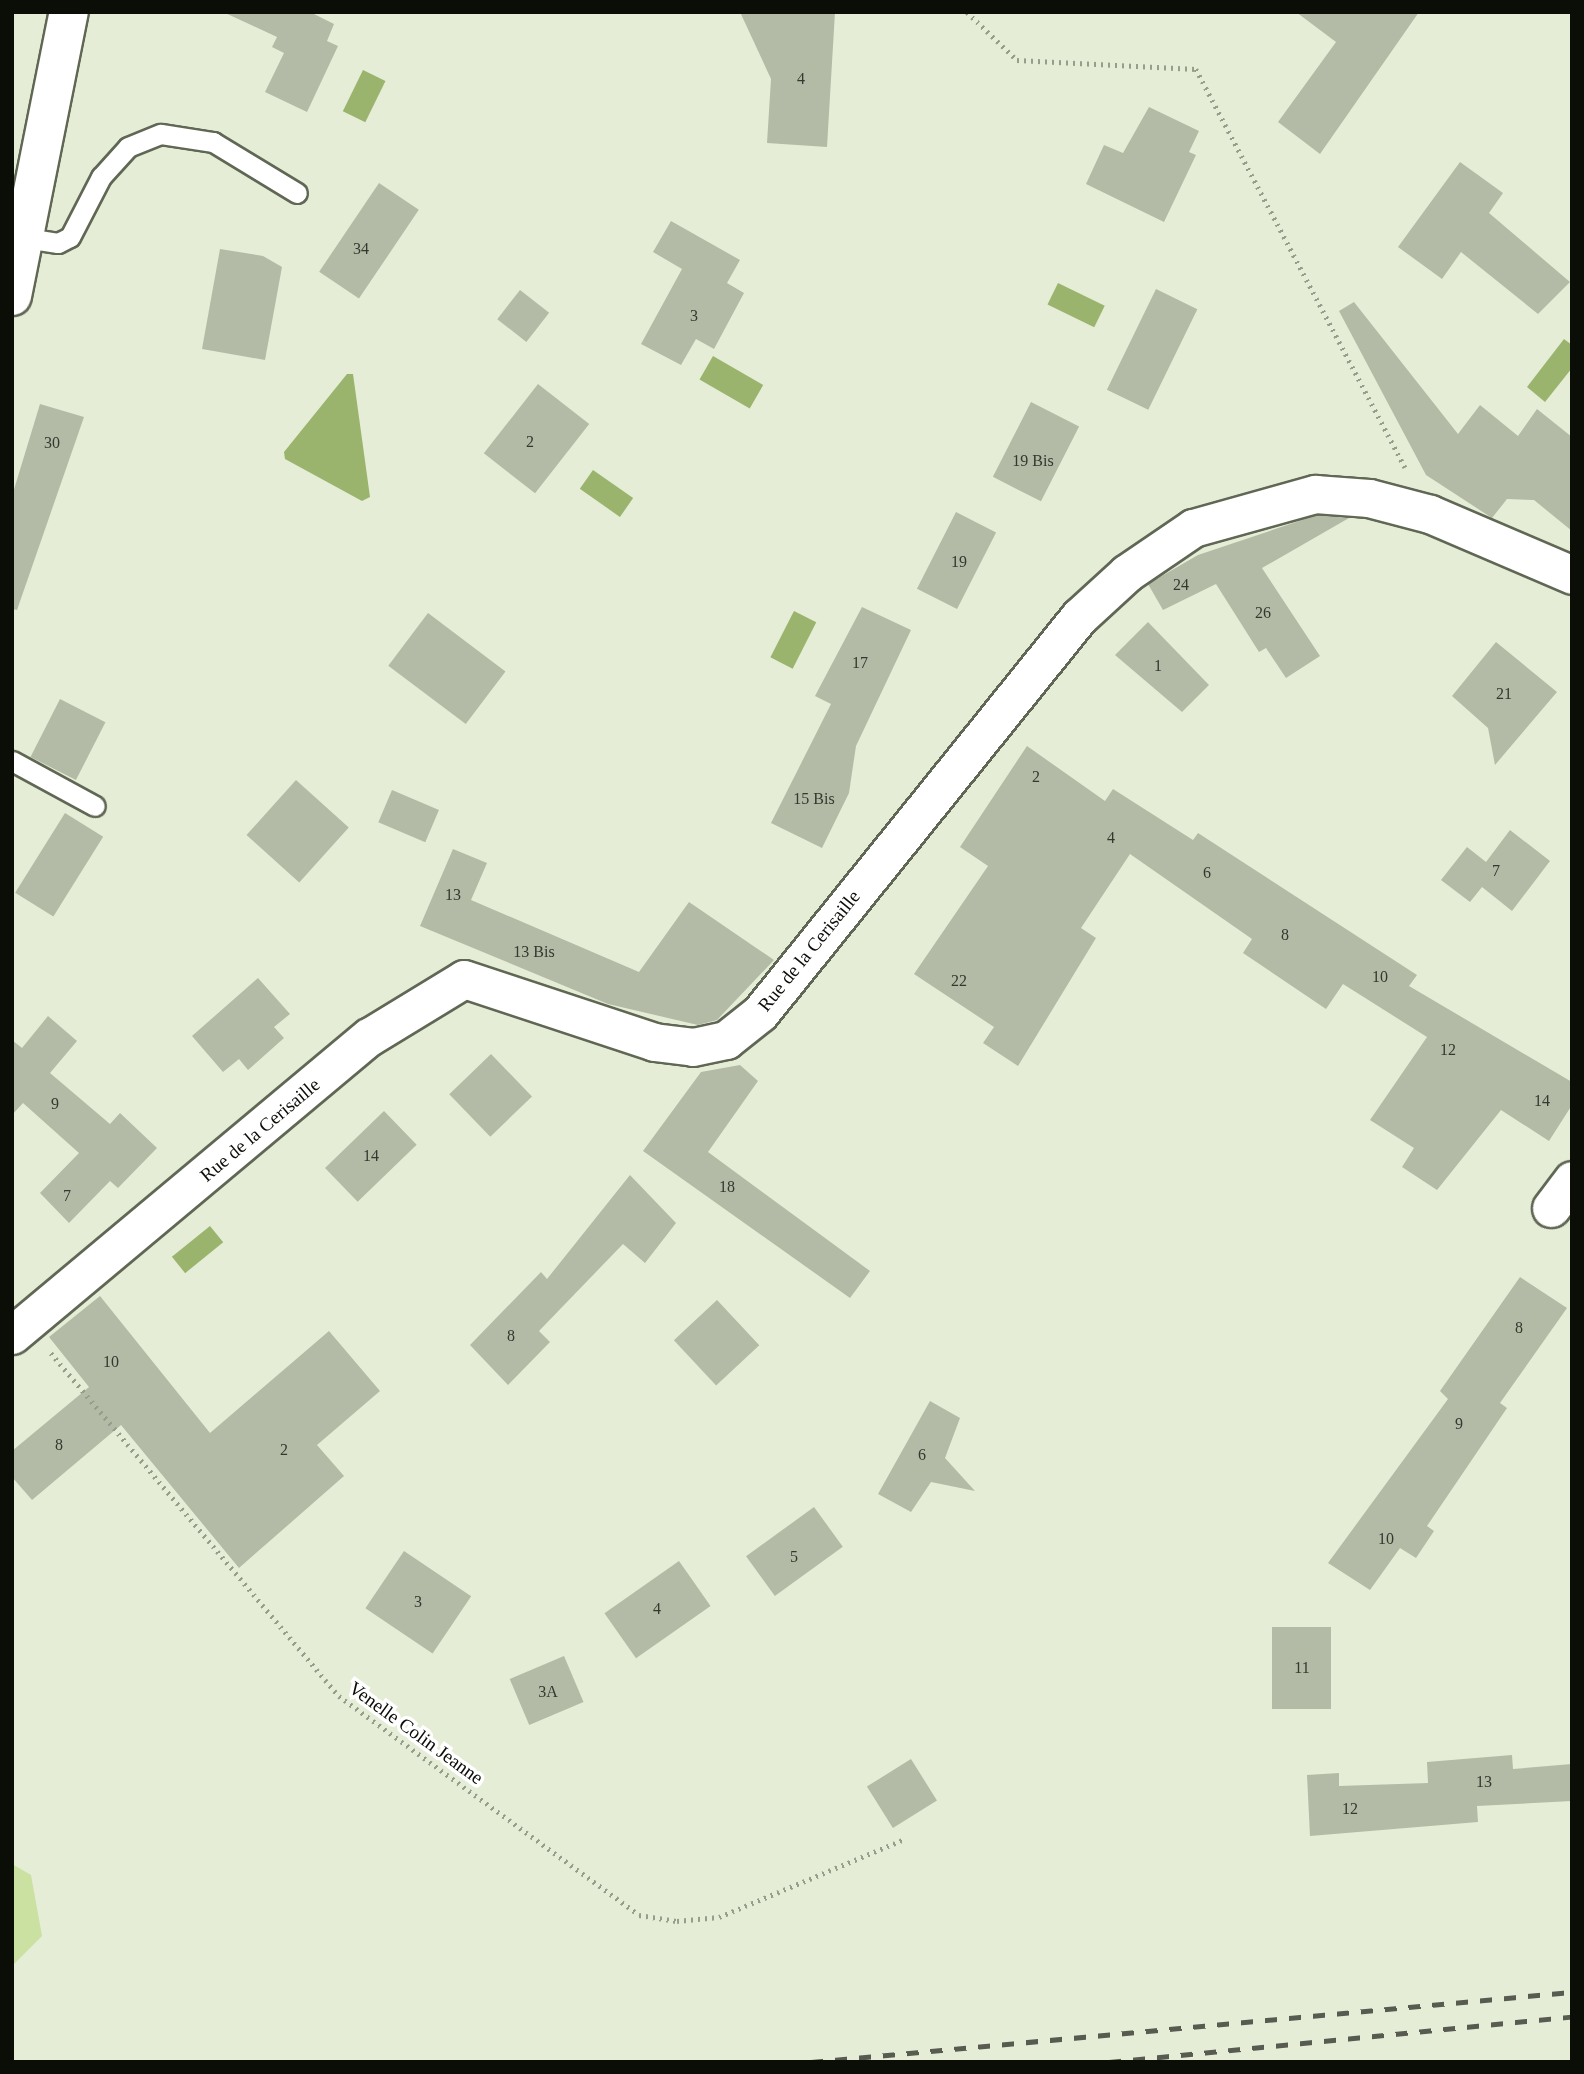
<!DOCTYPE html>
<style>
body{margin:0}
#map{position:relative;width:1584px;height:2074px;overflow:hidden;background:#e5edd7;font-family:Georgia,serif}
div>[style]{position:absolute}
.green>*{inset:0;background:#cae1a1}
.water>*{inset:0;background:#9bb46d;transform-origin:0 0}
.building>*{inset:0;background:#b3bba6;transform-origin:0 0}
.path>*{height:4.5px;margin-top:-2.25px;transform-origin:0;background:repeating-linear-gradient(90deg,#979c8c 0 2px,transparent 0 7px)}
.roads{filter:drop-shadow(2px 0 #606754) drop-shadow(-2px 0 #606754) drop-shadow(0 2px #606754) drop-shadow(0 -2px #606754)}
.lane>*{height:19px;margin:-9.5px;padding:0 9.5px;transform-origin:9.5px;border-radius:9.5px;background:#fff}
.street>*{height:37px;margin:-18.5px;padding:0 18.5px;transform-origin:18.5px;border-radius:18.5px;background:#fff}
.secondary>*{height:38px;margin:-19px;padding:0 19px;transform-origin:19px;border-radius:19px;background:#fff}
.rail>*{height:5px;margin-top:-2.5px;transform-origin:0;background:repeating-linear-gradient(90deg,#575b50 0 12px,transparent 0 24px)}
span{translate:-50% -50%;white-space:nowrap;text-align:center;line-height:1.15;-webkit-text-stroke:7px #fff;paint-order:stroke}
.number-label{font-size:16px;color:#35382f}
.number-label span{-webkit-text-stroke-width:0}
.street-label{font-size:19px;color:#0b0d07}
.frame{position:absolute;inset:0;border:14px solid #0b0d07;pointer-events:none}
</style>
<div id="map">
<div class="green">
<i style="clip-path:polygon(12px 1864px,31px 1875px,42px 1936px,12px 1966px)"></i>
</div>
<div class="water">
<i style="left:363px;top:70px;width:25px;height:46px;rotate:26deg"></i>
<i style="left:1058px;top:283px;width:52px;height:24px;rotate:26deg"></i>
<i style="clip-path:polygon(1564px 339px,1572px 345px,1572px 368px,1545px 402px,1527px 387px)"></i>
<i style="left:713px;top:356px;width:58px;height:27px;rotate:30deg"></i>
<i style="clip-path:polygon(347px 374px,353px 374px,370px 497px,362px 501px,285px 459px,284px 452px)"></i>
<i style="left:593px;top:470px;width:49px;height:23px;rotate:35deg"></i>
<i style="left:794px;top:611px;width:25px;height:52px;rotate:27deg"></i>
<i style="left:210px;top:1226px;width:21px;height:49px;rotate:51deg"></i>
</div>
<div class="building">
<i style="clip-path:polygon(223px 12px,310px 12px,334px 24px,327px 41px,338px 46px,307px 112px,265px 92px,284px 53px,272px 47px,277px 37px)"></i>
<i style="clip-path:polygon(740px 12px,835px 12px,827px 147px,767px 143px,771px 79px)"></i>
<i style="clip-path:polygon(1296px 12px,1419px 12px,1320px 154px,1278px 122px,1336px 42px)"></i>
<i style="clip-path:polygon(1149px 107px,1199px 131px,1189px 152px,1196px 155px,1164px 222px,1086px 184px,1104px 145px,1123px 153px)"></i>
<i style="clip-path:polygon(1460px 162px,1503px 193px,1489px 213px,1570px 282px,1538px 314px,1461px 252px,1442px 279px,1398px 247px)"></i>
<i style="left:379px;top:183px;width:48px;height:107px;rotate:34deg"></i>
<i style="clip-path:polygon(671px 221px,740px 260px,727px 283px,744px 293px,714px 349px,696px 339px,681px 365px,641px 344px,682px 269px,653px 252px)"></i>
<i style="clip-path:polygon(220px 249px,263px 256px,282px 267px,265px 360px,202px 349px)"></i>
<i style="left:1156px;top:289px;width:46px;height:112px;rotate:26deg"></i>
<i style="left:520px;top:290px;width:37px;height:37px;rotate:38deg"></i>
<i style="clip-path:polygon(1354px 302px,1458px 434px,1480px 405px,1518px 436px,1537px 409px,1572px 437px,1572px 531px,1534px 500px,1507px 499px,1492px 518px,1426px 475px,1339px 311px)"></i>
<i style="left:538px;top:384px;width:65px;height:88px;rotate:38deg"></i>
<i style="left:1031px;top:402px;width:54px;height:84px;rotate:27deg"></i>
<i style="clip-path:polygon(40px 404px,84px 417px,17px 610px,12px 609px,12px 496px)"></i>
<i style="left:956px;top:512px;width:45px;height:86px;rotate:27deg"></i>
<i style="clip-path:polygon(1317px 515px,1349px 518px,1262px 568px,1320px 656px,1286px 678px,1266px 648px,1259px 652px,1216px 584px,1163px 610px,1148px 584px,1198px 555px)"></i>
<i style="clip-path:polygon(862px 607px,911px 630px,856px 746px,849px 793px,822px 848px,771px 823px,831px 704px,815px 696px)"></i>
<i style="left:428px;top:613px;width:97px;height:66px;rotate:37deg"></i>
<i style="clip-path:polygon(1148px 622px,1209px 685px,1182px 712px,1115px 655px)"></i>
<i style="clip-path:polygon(1496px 642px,1557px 692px,1495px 765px,1488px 728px,1452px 696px)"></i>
<i style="left:60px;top:699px;width:51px;height:65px;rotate:27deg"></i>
<i style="clip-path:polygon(1027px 746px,1105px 801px,1113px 789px,1193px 840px,1198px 833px,1417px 975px,1409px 986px,1572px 1082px,1572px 1105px,1549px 1141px,1501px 1110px,1437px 1190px,1402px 1167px,1414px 1148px,1370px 1120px,1427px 1037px,1343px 984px,1326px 1009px,1243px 953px,1252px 939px,1130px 854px,1081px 928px,1096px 938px,1018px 1066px,983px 1043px,994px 1027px,914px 974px,988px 866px,960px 847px)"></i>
<i style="left:296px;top:780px;width:71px;height:74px;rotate:42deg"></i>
<i style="left:392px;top:790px;width:51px;height:35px;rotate:23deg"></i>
<i style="left:65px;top:813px;width:45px;height:94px;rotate:32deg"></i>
<i style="clip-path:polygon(1510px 830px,1550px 861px,1512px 911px,1482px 887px,1470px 902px,1441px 880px,1467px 847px,1486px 862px)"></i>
<i style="clip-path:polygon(453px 849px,487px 863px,471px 900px,639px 972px,689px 902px,774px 960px,717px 1020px,698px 1025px,608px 1004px,420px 926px)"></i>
<i style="clip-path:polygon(258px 978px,290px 1014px,274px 1027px,284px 1038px,248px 1070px,239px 1059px,223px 1072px,192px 1036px)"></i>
<i style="clip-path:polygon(48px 1016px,77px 1041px,50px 1073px,110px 1124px,120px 1113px,157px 1148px,118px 1188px,110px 1181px,69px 1223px,40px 1193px,79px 1153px,23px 1103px,12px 1115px,12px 1040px,22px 1048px)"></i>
<i style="left:491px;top:1054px;width:59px;height:58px;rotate:46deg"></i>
<i style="clip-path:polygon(740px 1065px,758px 1081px,708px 1152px,870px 1271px,850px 1298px,643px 1151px,701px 1072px)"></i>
<i style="left:384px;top:1111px;width:47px;height:82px;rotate:46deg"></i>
<i style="clip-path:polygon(630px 1175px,676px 1223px,645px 1263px,623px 1244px,539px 1331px,550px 1342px,508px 1385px,470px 1345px,541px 1272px,547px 1279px)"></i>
<i style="clip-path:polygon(1520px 1277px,1567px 1308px,1500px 1403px,1507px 1408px,1427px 1526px,1434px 1531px,1416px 1558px,1400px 1548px,1370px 1590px,1328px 1563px,1448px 1399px,1440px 1391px)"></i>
<i style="clip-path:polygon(100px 1296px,210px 1433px,329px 1331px,380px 1391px,317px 1445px,344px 1476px,239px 1568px,121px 1425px,32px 1500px,12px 1477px,12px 1451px,89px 1387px,49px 1337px)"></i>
<i style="left:717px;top:1300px;width:62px;height:59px;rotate:47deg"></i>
<i style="clip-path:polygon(930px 1401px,960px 1418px,945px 1458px,975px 1491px,931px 1482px,911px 1512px,878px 1494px)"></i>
<i style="left:814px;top:1507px;width:49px;height:84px;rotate:54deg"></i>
<i style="left:404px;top:1551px;width:81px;height:69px;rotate:34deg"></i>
<i style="left:679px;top:1561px;width:55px;height:91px;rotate:55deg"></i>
<i style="left:1331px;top:1627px;width:82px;height:59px;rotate:90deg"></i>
<i style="left:564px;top:1656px;width:50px;height:59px;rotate:67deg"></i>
<i style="clip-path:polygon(1512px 1755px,1513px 1769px,1572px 1764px,1572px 1801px,1477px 1806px,1478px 1822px,1310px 1836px,1307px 1775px,1339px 1773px,1339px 1786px,1428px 1783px,1427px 1762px)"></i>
<i style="left:911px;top:1759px;width:49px;height:52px;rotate:58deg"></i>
</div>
<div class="path">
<i style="left:967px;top:12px;width:69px;rotate:43.8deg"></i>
<i style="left:1017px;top:60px;width:179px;rotate:2.9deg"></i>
<i style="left:1196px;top:69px;width:450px;rotate:62.3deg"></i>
<i style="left:51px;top:1353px;width:448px;rotate:50deg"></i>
<i style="left:339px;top:1696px;width:371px;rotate:36.1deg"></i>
<i style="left:639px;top:1915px;width:38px;rotate:9deg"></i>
<i style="left:677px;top:1921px;width:42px;rotate:-5.4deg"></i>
<i style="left:719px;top:1917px;width:202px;rotate:-22.8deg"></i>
</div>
<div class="roads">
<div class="lane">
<i style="left:26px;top:238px;width:32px;rotate:9deg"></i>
<i style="left:58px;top:243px;width:13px;rotate:-27deg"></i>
<i style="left:70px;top:237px;width:68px;rotate:-62.7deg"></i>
<i style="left:101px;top:177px;width:40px;rotate:-48deg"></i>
<i style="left:128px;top:147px;width:35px;rotate:-22deg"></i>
<i style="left:161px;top:134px;width:53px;rotate:8.7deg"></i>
<i style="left:213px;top:142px;width:98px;rotate:31.3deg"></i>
<i style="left:12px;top:761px;width:94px;rotate:28.5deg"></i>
</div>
<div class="street">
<i style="left:1551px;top:1208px;width:35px;rotate:-53deg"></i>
<i style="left:12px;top:1335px;width:465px;rotate:-39.9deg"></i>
<i style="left:369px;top:1037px;width:111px;rotate:-31.4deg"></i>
<i style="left:464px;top:979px;width:200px;rotate:18.3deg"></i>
<i style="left:654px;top:1042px;width:39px;rotate:7deg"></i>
<i style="left:693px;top:1047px;width:34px;rotate:-12deg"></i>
<i style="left:726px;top:1040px;width:43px;rotate:-38.5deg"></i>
<i style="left:760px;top:1013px;width:509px;rotate:-51.15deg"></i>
<i style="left:1079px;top:617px;width:65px;rotate:-42.5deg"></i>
<i style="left:1127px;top:573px;width:80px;rotate:-34.3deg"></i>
<i style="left:1193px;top:528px;width:127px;rotate:-15.6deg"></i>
<i style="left:1315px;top:494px;width:54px;rotate:4.2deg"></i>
<i style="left:1369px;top:498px;width:63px;rotate:14.7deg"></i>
<i style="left:1430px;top:514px;width:155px;rotate:23.2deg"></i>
</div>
<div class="secondary">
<i style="left:12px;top:296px;width:290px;rotate:-78.7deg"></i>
</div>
</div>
<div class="rail">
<i style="left:811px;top:2062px;width:764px;rotate:-5.26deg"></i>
<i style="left:1109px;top:2062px;width:465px;rotate:-5.6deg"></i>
</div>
<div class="number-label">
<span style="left:801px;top:79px">4</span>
<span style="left:361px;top:249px">34</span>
<span style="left:694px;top:316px">3</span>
<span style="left:530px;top:442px">2</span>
<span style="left:52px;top:443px">30</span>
<span style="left:1033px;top:461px">19 Bis</span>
<span style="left:959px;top:562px">19</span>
<span style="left:1181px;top:585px">24</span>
<span style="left:1263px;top:613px">26</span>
<span style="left:860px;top:663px">17</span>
<span style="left:1158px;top:666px">1</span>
<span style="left:1504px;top:694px">21</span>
<span style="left:1036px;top:777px">2</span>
<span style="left:814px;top:799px">15 Bis</span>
<span style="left:1111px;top:838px">4</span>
<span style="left:1496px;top:871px">7</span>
<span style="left:1207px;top:873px">6</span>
<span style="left:453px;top:895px">13</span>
<span style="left:1285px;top:935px">8</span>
<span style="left:534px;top:952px">13 Bis</span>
<span style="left:1380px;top:977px">10</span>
<span style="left:959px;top:981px">22</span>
<span style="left:1448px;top:1050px">12</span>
<span style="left:1542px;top:1101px">14</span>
<span style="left:55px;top:1104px">9</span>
<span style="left:371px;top:1156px">14</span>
<span style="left:727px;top:1187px">18</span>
<span style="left:67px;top:1196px">7</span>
<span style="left:1519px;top:1328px">8</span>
<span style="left:511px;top:1336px">8</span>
<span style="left:111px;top:1362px">10</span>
<span style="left:1459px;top:1424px">9</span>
<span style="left:59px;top:1445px">8</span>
<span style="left:284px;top:1450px">2</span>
<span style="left:922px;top:1455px">6</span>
<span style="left:1386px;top:1539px">10</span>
<span style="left:794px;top:1557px">5</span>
<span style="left:418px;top:1602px">3</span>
<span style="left:657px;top:1609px">4</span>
<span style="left:1302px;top:1668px">11</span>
<span style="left:548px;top:1692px">3A</span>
<span style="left:1484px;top:1782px">13</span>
<span style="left:1350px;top:1809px">12</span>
</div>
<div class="street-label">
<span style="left:809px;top:951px;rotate:-51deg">Rue de la Cerisaille</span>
<span style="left:260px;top:1130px;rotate:-40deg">Rue de la Cerisaille</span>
<span style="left:416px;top:1733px;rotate:36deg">Venelle Colin Jeanne</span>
</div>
<div class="frame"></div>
</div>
